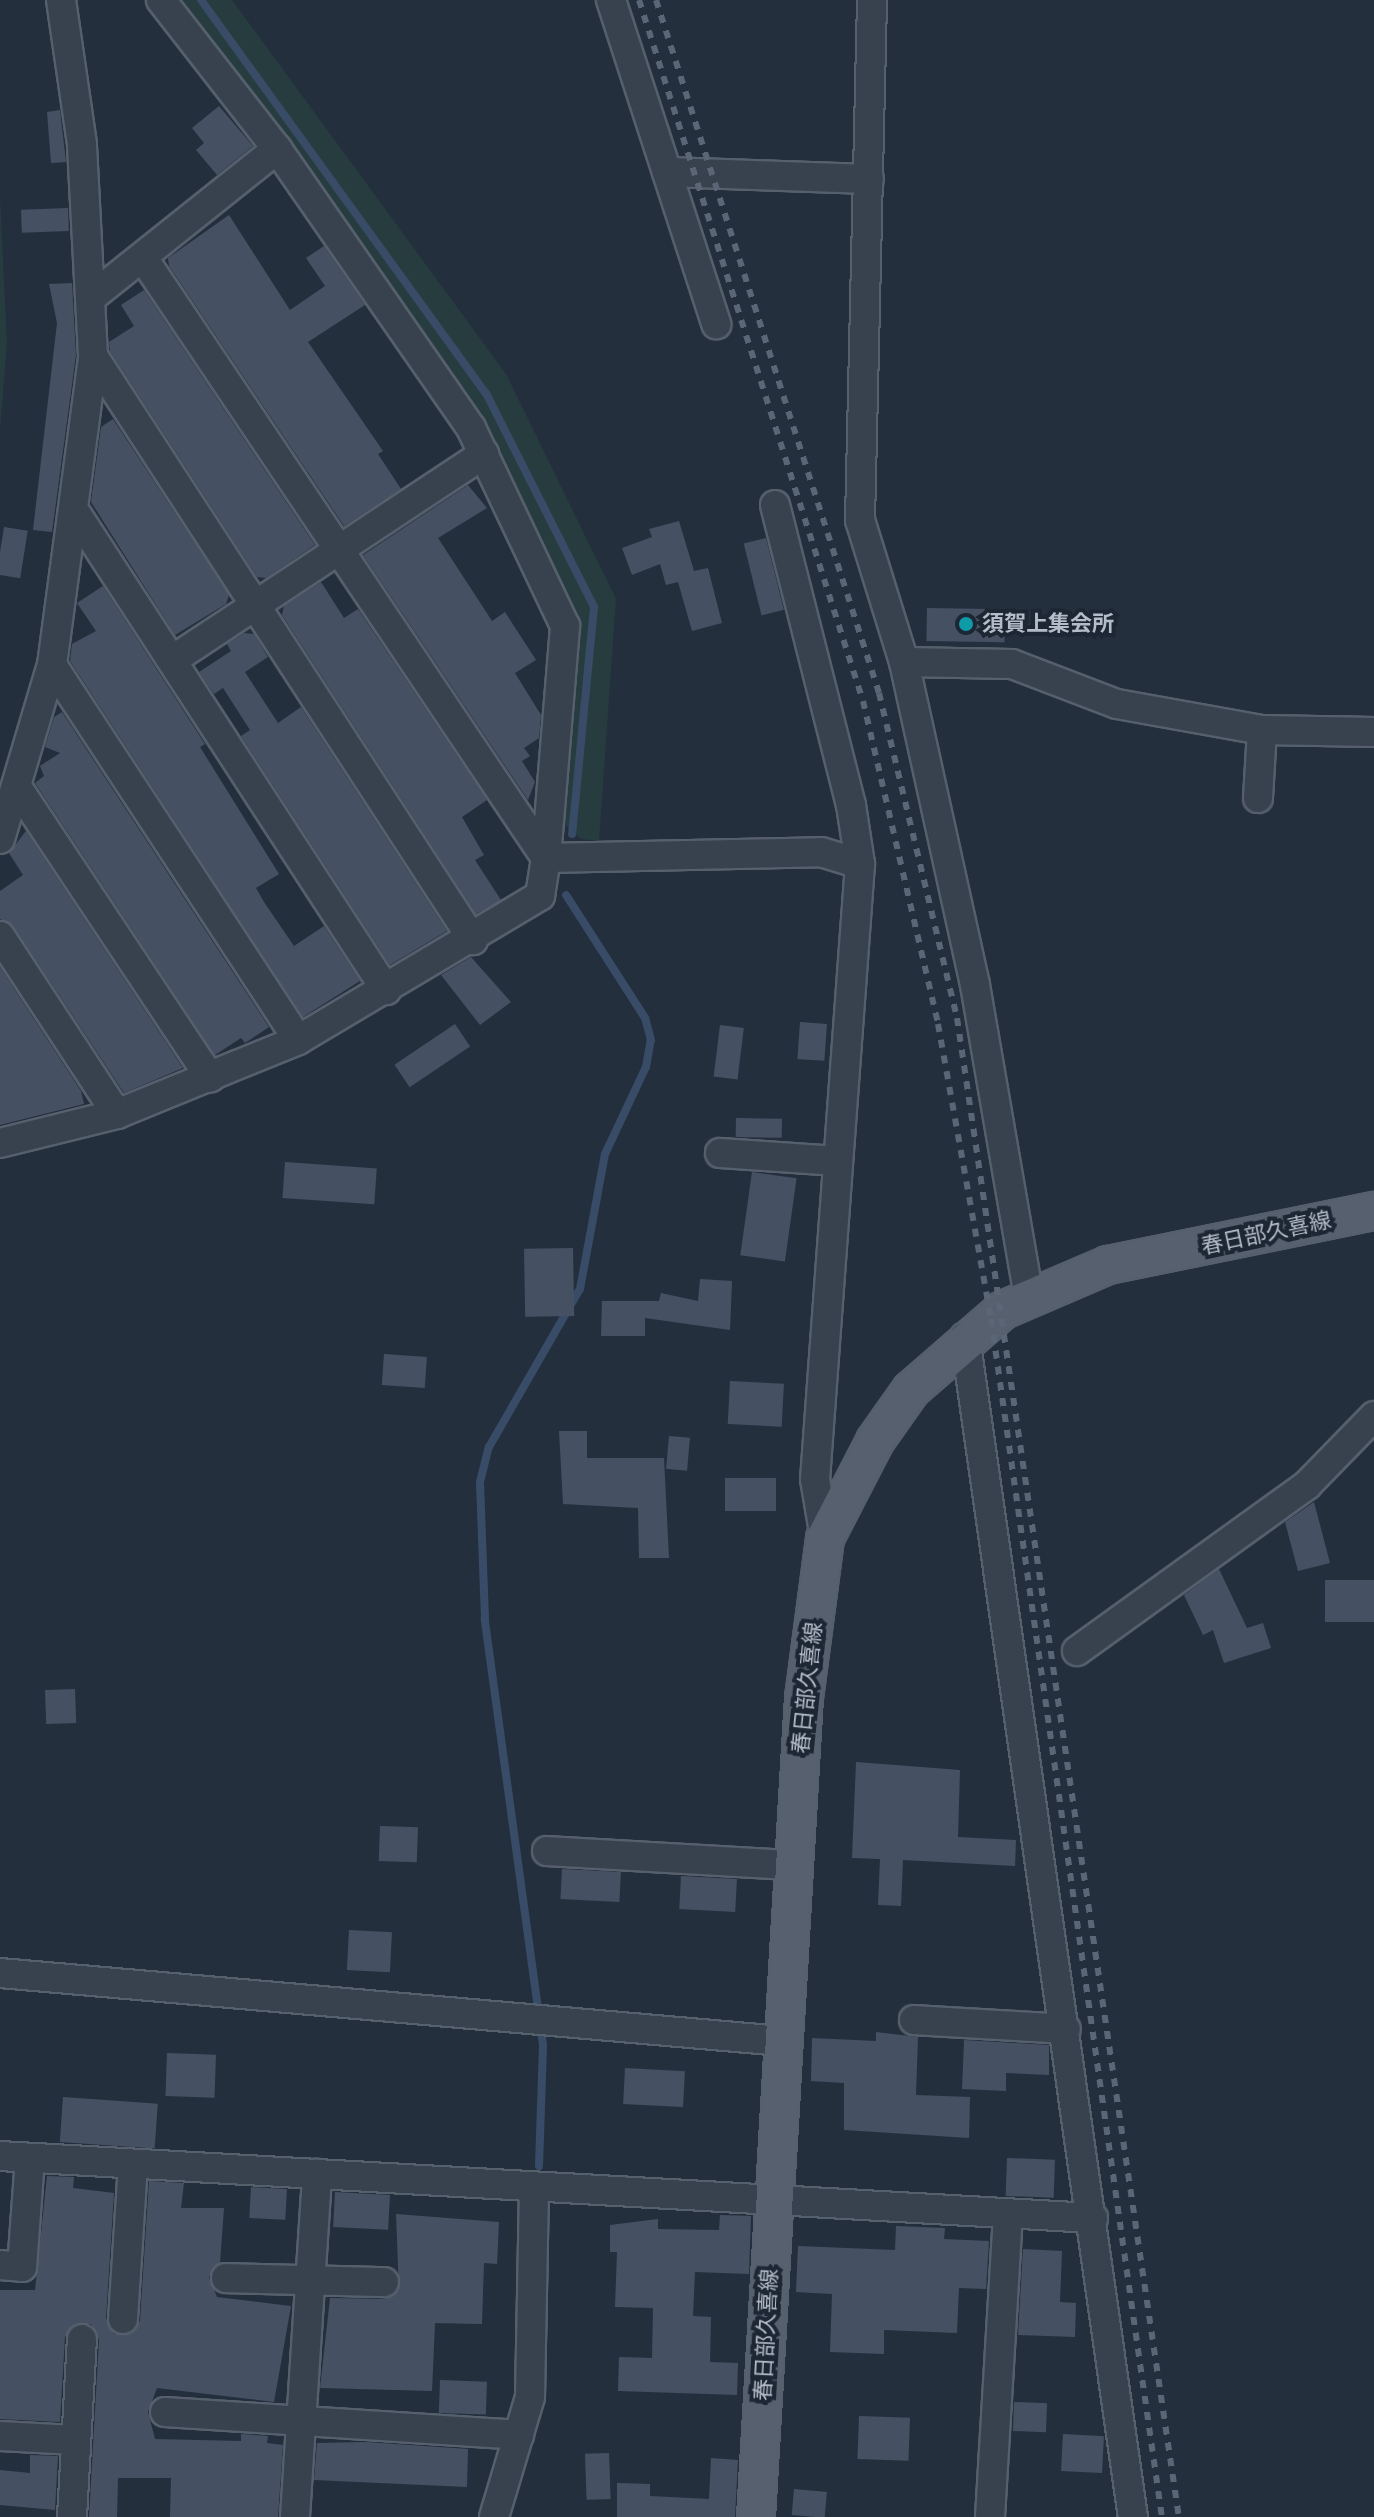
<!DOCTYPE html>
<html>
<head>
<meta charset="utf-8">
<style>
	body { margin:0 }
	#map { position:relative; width:1374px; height:2517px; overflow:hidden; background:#242f3e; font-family:Figtree,"Noto Sans JP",sans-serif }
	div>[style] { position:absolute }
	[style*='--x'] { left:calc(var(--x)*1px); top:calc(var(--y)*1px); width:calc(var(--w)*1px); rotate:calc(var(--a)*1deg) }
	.green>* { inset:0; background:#263c3f }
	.stream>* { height:8px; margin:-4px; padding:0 4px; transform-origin:4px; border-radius:4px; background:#394c67 }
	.building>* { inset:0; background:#455162; transform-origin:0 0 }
	.roads { filter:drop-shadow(2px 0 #565f6c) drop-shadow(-2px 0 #565f6c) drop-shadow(0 2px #565f6c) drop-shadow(0 -2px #565f6c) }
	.minor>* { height:28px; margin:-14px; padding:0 14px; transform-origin:14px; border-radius:14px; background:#38414e }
	.major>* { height:36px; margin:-18px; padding:0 18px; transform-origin:18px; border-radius:18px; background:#56606e }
	.rail>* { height:6px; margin-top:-3px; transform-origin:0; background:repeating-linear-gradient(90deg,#5a6575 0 8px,transparent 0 16px) }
	.dots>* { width:22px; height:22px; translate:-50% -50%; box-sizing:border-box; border:4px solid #1d2633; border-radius:50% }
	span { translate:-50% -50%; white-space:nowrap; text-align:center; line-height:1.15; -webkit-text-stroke:8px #1d2633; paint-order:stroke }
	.poi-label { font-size:22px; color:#b4bcc9; font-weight:700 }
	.left { translate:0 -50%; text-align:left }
	.street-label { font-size:22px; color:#b4bcc9 }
</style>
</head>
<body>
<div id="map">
	<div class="green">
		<div style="clip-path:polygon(173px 0,232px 0,506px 374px,616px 599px,599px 841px,581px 839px,556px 817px,574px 623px,482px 424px)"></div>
		<div style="clip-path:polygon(0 197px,7px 343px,0 430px)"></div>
	</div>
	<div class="stream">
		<div style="--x:201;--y:0;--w:485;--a:54.1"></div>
		<div style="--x:486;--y:393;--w:240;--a:63.2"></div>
		<div style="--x:594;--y:607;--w:228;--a:95.5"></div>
		<div style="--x:539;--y:2166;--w:121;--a:-88.1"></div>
		<div style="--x:543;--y:2045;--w:430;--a:-97.8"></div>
		<div style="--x:485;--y:1619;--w:137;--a:-92.1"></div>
		<div style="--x:480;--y:1482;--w:36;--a:-76"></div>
		<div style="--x:489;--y:1447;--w:182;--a:-60.1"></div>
		<div style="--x:580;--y:1289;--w:137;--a:-79.5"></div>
		<div style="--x:605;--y:1154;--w:96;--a:-64.8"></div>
		<div style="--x:646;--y:1067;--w:27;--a:-80"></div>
		<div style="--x:651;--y:1040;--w:23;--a:-105"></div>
		<div style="--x:645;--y:1018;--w:146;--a:-122.7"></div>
	</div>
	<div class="building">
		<div style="clip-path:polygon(219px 106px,253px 146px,217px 175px,196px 150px,204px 143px,192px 128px)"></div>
		<div style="clip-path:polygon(60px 110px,66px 162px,51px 163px,47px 112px)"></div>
		<div style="left:68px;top:208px;width:23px;height:47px;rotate:88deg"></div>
		<div style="clip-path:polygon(229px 215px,290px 310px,325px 286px,306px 258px,324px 246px,365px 305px,308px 342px,383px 451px,378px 454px,401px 489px,344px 526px,169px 266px,168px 258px)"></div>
		<div style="clip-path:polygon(72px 283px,76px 355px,52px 532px,33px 530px,57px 323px,49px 284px)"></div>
		<div style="clip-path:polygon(144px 290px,315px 545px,266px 578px,257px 577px,110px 351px,109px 342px,134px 326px,121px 305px)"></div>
		<div style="clip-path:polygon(113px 419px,229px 595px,226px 604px,175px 635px,91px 502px,101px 427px)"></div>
		<div style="clip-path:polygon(468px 485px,487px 508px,438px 538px,492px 621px,505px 612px,536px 660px,515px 673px,541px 715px,539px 738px,524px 748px,530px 756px,522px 761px,535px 782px,528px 800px,363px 555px)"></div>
		<div style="clip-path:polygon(679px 521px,694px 571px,708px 568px,722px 623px,692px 631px,678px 582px,666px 585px,660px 564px,632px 575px,622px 548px,652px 537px,649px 529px)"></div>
		<div style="left:4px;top:527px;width:24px;height:48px;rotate:9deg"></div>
		<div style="left:766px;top:538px;width:74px;height:23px;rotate:76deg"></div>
		<div style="clip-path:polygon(321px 582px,344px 618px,358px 609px,487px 800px,462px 817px,484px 855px,475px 860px,501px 900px,476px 914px,282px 615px,284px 606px)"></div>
		<div style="clip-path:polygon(103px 586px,205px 744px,200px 747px,279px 874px,256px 888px,264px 902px,294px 946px,324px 926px,360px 981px,303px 1017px,70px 661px,72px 644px,96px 631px,77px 603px)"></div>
		<div style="left:927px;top:608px;width:78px;height:33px;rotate:1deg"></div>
		<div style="clip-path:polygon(244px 633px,254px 634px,268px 657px,245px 672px,278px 723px,301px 707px,447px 931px,390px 965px,241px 736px,250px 730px,223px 688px,214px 694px,199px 672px,231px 651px,227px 644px)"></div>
		<div style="clip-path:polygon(62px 712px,269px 1027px,245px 1043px,241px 1038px,215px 1055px,35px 783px,44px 776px,40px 766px,60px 753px,45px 747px,54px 717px)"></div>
		<div style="clip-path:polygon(26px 831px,183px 1068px,124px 1093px,14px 927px,0 919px,0 891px,23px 875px,9px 853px)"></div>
		<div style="clip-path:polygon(471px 957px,511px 1002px,480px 1025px,441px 975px)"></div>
		<div style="clip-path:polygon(0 967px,81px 1091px,84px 1104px,0 1125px)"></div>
		<div style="left:800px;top:1022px;width:27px;height:37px;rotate:4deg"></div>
		<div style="left:455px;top:1024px;width:27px;height:73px;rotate:56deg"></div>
		<div style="left:720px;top:1025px;width:24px;height:52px;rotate:7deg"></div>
		<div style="left:736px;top:1118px;width:46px;height:19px;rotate:1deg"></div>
		<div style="left:285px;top:1162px;width:92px;height:36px;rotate:4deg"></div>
		<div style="left:752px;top:1172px;width:45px;height:84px;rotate:8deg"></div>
		<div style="left:573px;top:1248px;width:68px;height:49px;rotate:89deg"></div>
		<div style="clip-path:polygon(700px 1279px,732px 1281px,730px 1330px,645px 1318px,645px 1336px,601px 1336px,602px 1301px,659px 1301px,661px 1293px,698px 1301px)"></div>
		<div style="left:384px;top:1354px;width:43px;height:31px;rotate:4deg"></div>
		<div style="left:730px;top:1381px;width:54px;height:43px;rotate:3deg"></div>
		<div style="clip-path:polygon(559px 1431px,587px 1431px,587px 1458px,664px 1458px,669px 1558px,639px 1558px,638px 1508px,563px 1504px)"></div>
		<div style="left:669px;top:1436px;width:21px;height:33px;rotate:5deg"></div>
		<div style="left:776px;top:1478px;width:33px;height:51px;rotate:90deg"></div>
		<div style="clip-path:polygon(1314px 1502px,1330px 1563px,1298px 1571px,1285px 1522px)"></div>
		<div style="clip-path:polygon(1219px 1569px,1247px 1628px,1263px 1623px,1271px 1648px,1224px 1663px,1213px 1630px,1203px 1635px,1184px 1595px)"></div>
		<div style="left:1374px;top:1580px;width:42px;height:49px;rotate:90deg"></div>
		<div style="left:75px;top:1689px;width:34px;height:30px;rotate:88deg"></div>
		<div style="clip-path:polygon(856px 1762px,960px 1770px,958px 1837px,1016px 1840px,1015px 1866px,903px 1860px,901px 1906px,878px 1905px,880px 1859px,852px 1858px)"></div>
		<div style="left:380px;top:1826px;width:38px;height:35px;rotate:2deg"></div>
		<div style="left:562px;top:1869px;width:59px;height:30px;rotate:3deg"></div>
		<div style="left:681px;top:1876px;width:56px;height:33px;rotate:3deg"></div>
		<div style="left:349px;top:1930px;width:43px;height:40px;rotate:3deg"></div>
		<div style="clip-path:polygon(876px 2032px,918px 2037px,916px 2095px,970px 2097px,969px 2138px,844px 2130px,844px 2083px,811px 2081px,812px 2038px,876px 2041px)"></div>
		<div style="clip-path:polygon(964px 2040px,1049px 2045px,1049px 2075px,1006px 2073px,1006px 2091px,962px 2089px)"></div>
		<div style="left:167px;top:2053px;width:49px;height:43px;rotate:2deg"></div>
		<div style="left:625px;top:2068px;width:60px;height:36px;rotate:3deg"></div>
		<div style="left:63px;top:2097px;width:95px;height:45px;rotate:4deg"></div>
		<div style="left:1007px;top:2158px;width:48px;height:38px;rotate:2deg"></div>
		<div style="clip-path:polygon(47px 2176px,74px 2177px,73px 2188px,114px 2193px,106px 2318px,114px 2334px,130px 2334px,140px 2321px,149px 2181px,184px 2183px,181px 2208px,224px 2208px,220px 2263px,209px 2277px,217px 2297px,291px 2306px,274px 2402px,157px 2388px,148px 2412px,155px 2439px,241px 2441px,241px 2434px,268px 2436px,267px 2443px,283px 2445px,278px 2517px,170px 2517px,171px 2478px,118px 2478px,117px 2517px,89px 2517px,99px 2340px,91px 2324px,75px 2324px,65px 2337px,60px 2422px,0 2419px,0 2290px,35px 2290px)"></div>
		<div style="left:251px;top:2187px;width:36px;height:31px;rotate:3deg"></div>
		<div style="left:335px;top:2192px;width:55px;height:35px;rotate:3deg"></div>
		<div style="clip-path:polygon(396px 2214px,499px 2222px,497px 2264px,484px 2263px,482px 2324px,435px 2323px,432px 2391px,320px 2388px,330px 2298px,384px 2299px,399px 2290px)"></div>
		<div style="clip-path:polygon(720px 2215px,751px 2216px,749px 2274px,695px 2272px,693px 2316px,711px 2317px,710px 2362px,738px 2363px,737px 2395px,618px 2391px,619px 2357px,652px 2358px,653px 2308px,615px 2307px,617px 2252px,610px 2252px,610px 2225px,658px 2219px,658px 2229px,719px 2230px)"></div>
		<div style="clip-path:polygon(896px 2226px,945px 2228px,944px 2239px,989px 2241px,986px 2289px,959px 2288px,957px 2333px,884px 2330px,884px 2354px,830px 2352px,832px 2294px,796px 2292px,798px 2246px,895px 2250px)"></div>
		<div style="clip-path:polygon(1023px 2249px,1062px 2251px,1060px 2302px,1076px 2303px,1075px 2337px,1018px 2335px)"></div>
		<div style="left:440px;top:2380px;width:47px;height:33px;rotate:2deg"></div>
		<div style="left:1014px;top:2402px;width:33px;height:29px;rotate:2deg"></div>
		<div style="left:859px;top:2416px;width:51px;height:43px;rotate:2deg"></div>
		<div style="left:1063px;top:2434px;width:41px;height:37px;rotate:3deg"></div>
		<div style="clip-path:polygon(366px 2442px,468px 2449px,467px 2487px,314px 2480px,317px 2443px)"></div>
		<div style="left:609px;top:2453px;width:46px;height:24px;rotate:88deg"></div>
		<div style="clip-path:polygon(30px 2455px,58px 2456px,55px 2510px,0 2505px,0 2470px,30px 2473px)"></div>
		<div style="clip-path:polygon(711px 2458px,738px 2460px,735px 2517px,617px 2517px,617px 2483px,650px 2484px,650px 2496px,709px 2499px)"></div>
		<div style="left:794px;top:2489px;width:33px;height:26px;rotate:5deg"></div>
	</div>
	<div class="roads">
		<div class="minor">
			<div style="--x:161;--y:0;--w:189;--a:52.1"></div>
			<div style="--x:611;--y:0;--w:341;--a:72"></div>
			<div style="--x:872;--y:0;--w:520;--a:91.32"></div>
			<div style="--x:860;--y:520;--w:149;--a:72.8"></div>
			<div style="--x:904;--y:662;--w:331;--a:77.6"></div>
			<div style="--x:975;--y:985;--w:317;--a:80.2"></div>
			<div style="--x:667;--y:172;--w:202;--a:2"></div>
			<div style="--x:143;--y:258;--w:723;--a:56.11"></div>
			<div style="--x:546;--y:858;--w:275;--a:-1.2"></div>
			<div style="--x:821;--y:852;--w:41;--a:17.1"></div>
			<div style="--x:860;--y:864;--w:617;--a:94.18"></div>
			<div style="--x:815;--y:1479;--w:60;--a:80.4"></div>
			<div style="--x:93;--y:356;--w:697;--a:56.95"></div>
			<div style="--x:775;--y:505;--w:309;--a:75.8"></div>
			<div style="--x:851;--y:805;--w:60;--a:81.3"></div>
			<div style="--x:77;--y:515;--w:567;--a:56.95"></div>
			<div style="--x:174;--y:659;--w:372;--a:-33.5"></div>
			<div style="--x:904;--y:662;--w:108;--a:1.1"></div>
			<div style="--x:1012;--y:664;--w:112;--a:20.9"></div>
			<div style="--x:1117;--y:704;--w:147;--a:10.2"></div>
			<div style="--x:1262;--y:730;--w:112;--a:1"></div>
			<div style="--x:52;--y:665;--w:448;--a:56.7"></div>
			<div style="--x:17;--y:787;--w:349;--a:56.4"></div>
			<div style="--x:1258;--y:798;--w:68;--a:-86.6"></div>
			<div style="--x:0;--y:839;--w:182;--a:-73.4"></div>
			<div style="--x:52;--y:665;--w:312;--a:-82.4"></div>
			<div style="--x:93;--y:356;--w:212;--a:-93"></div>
			<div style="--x:82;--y:144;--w:146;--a:-98.3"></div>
			<div style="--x:0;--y:936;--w:213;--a:56.7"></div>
			<div style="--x:0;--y:1143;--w:121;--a:-13.9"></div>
			<div style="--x:117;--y:1114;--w:196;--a:-22.2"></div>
			<div style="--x:298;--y:1040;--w:282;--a:-30.8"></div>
			<div style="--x:540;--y:896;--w:38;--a:-81"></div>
			<div style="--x:546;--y:858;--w:233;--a:-85.3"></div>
			<div style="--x:565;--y:626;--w:219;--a:-115.4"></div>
			<div style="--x:471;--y:428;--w:340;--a:-124.8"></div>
			<div style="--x:277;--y:149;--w:234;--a:141.4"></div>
			<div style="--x:720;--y:1153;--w:118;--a:3.9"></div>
			<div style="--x:965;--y:1337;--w:1192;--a:81.9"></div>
			<div style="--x:1077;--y:1651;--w:284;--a:-35.8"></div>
			<div style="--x:1307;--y:1485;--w:96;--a:-45.8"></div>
			<div style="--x:547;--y:1851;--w:246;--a:3.3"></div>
			<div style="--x:0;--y:1973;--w:785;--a:4.97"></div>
			<div style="--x:914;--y:2020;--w:152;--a:3.4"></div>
			<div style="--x:0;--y:2156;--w:1095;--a:3.25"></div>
			<div style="--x:0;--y:2265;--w:22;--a:5"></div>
			<div style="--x:22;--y:2267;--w:109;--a:-85.8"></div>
			<div style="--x:226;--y:2278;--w:158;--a:1.5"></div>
			<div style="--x:123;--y:2319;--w:155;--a:-86.3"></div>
			<div style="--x:165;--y:2412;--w:355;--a:3.7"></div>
			<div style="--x:0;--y:2436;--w:75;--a:3.1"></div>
			<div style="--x:72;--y:2517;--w:178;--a:-86.8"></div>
			<div style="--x:295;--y:2517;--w:344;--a:-86.3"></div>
			<div style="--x:494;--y:2517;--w:125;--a:-73.3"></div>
			<div style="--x:530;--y:2397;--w:210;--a:-88.9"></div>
			<div style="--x:990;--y:2517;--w:304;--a:-86.6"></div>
		</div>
		<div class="major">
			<div style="--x:756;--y:2517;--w:820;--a:-86.65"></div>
			<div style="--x:804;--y:1698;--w:161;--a:-82.5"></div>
			<div style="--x:825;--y:1538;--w:109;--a:-62.7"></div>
			<div style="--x:875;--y:1441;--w:62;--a:-54.8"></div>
			<div style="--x:911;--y:1390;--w:122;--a:-41"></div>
			<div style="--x:1003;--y:1310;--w:114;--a:-23.2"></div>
			<div style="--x:1108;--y:1265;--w:271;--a:-11.5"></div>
		</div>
	</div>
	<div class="rail">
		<div style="--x:639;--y:0;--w:736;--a:72.28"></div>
		<div style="--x:863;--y:701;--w:332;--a:76.9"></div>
		<div style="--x:938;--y:1024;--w:300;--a:79.8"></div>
		<div style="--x:991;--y:1319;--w:1210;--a:81.88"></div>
		<div style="--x:656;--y:0;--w:728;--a:72.16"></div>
		<div style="--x:879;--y:693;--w:334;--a:76.5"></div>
		<div style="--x:957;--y:1018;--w:1515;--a:81.58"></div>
	</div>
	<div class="dots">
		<div style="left:966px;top:624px;background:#0f9aa8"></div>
	</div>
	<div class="poi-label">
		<span class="left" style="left:982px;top:624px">須賀上集会所</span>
	</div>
	<div class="street-label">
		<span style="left:1266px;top:1233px;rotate:-12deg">春日部久喜線</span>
		<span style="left:807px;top:1688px;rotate:-84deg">春日部久喜線</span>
		<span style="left:766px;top:2335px;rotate:-87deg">春日部久喜線</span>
	</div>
</div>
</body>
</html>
